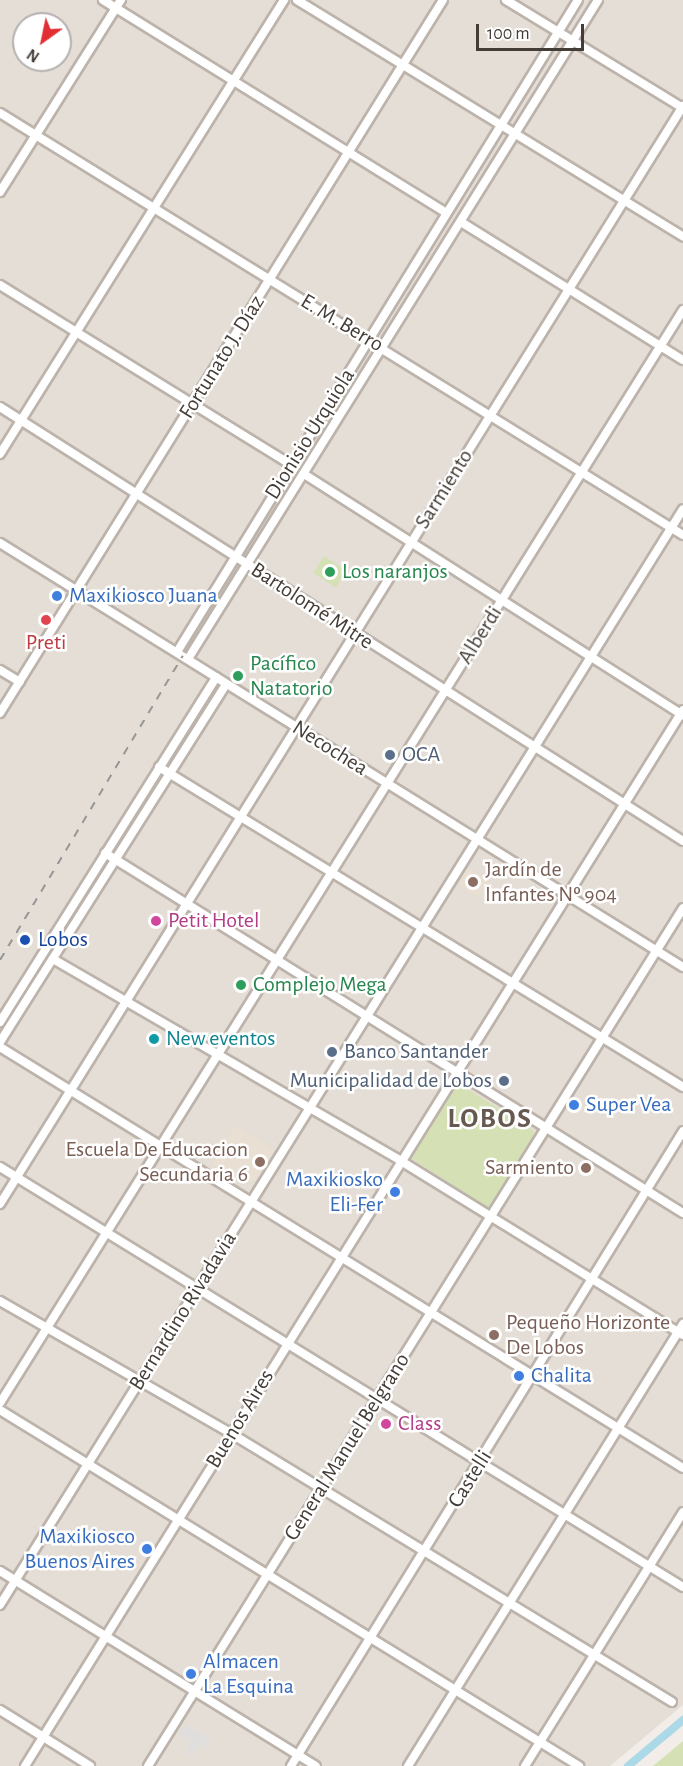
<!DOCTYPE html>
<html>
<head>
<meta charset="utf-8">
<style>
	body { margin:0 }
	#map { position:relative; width:683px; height:1766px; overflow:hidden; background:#f2ede8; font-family:"Alegreya Sans",sans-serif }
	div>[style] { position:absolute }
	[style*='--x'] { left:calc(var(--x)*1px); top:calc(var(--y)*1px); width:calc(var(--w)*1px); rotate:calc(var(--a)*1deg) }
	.residential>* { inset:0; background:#e5ded6 }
	.education>* { inset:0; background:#e9dfd3; transform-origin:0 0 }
	.green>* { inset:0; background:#d5e1b5; transform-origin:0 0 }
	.parking>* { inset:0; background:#e0dedc }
	.canal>* { height:8px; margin:-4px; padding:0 4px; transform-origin:4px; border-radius:4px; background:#abd9e8 }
	.roads { filter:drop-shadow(2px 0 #bcb3ab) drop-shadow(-2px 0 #bcb3ab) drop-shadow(0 2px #bcb3ab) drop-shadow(0 -2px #bcb3ab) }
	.minor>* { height:8px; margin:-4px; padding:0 4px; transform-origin:4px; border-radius:4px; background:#fff }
	.rail>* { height:2px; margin-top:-1px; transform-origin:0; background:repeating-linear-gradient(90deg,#969696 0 8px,transparent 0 16px) }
	.dots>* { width:16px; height:16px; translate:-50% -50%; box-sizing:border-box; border:3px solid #fff; border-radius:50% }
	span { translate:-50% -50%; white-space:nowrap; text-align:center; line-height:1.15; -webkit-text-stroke:5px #fff; paint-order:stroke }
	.street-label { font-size:22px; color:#443d37 }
	.leisure-label { font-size:22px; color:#27864d }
	.left { translate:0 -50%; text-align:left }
	.shop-label { font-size:22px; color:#366cbe }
	.right { translate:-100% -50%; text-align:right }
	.health-label { font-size:22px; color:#be3a42 }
	.service-label { font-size:22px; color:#4e5e75 }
	.education-label { font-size:22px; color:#785e54 }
	.hotel-label { font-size:22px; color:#b23c85 }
	.transit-label { font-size:22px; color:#164399 }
	.culture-label { font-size:22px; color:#0d838f }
	.district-label { font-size:28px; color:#665950; font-weight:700; letter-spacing:1.5px }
	.north { position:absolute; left:12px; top:12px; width:60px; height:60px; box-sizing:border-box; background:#fff; border:2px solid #b4b1af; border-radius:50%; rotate:213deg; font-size:16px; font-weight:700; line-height:24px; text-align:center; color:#443d37 }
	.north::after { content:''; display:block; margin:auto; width:21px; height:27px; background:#e12f33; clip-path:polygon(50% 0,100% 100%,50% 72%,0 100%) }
	.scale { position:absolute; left:476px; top:24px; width:108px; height:27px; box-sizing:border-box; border:3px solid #443d37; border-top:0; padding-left:8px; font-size:18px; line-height:21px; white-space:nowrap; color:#443d37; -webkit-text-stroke:4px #fff; paint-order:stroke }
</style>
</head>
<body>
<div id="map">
	<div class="residential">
		<div style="clip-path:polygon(evenodd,0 0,683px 0,683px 1705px,610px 1766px,0 1766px,0 0,24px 24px,60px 24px,60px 60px,24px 60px,24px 24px)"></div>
	</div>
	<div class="education">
		<div style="left:468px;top:867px;width:25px;height:20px;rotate:34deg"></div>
		<div style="clip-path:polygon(236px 1125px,274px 1150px,255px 1180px,243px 1184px,211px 1163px)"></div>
	</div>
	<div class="green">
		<div style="left:324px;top:556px;width:27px;height:20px;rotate:33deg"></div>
		<div style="clip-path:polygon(458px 1083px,534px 1131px,534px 1140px,489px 1208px,409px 1157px)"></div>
		<div style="clip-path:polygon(683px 1741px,683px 1766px,653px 1766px)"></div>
	</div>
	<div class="parking">
		<div style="clip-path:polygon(185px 1724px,211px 1740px,206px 1749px,200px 1745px,193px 1757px,184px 1752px,191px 1741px,179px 1734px)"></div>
	</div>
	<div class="canal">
		<div style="--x:628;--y:1766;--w:72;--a:-39.9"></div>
	</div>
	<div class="roads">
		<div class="minor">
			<div style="--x:103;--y:0;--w:404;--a:31.8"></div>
			<div style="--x:297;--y:0;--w:453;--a:31.5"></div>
			<div style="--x:506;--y:0;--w:207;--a:31.4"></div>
			<div style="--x:0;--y:113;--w:803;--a:31.71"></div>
			<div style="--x:0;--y:192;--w:227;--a:-57.8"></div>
			<div style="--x:461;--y:222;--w:261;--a:31.9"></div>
			<div style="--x:0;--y:285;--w:342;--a:31.7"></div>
			<div style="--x:0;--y:407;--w:809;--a:32.43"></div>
			<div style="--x:0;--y:454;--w:536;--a:-57.97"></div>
			<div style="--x:304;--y:474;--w:449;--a:32.5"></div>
			<div style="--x:0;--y:543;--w:804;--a:31.83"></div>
			<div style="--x:177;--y:652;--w:765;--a:-58.41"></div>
			<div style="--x:188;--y:659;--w:776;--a:-58.11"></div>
			<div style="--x:0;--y:670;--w:23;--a:31"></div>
			<div style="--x:0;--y:713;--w:839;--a:-58.15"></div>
			<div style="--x:159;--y:767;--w:614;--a:31.41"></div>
			<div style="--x:105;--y:853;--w:681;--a:31.92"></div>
			<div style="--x:53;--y:959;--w:402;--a:30.1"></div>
			<div style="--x:401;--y:1161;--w:331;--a:31.7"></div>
			<div style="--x:0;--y:1022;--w:407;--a:-57.9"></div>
			<div style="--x:0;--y:1042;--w:423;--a:-57.7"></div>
			<div style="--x:0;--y:1047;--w:802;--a:31.65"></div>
			<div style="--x:0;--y:1167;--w:802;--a:31.59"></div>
			<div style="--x:0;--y:1204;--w:1293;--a:-58.12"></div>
			<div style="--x:0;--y:1301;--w:267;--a:29.8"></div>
			<div style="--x:232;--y:1434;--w:515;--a:31.35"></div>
			<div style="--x:0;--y:1403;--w:1289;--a:-58"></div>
			<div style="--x:0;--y:1410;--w:680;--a:31.59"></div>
			<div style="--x:0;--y:1571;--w:371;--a:31.7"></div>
			<div style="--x:0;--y:1605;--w:1291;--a:-58.07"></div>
			<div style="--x:0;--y:1710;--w:106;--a:31.9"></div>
			<div style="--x:25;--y:1766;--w:1244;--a:-58.07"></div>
			<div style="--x:148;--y:1766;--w:1011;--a:-58.05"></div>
			<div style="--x:291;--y:1766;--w:746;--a:-58.31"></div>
			<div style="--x:408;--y:1766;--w:521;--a:-58.11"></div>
			<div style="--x:525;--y:1766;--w:299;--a:-58.1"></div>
		</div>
	</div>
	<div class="rail">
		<div style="--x:0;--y:960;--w:355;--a:-59"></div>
	</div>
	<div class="dots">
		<div style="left:330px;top:572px;background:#2e9e5b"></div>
		<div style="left:57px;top:596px;background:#3f7fe0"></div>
		<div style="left:46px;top:620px;background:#e0444e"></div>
		<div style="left:238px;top:676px;background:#2e9e5b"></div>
		<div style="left:390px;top:755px;background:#5c6f8a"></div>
		<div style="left:473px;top:882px;background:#8d6e63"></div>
		<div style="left:156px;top:921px;background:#d1479c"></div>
		<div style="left:25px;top:940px;background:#1a4fb4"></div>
		<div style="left:241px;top:985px;background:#2e9e5b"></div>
		<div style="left:154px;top:1039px;background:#0f9aa8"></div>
		<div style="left:332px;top:1052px;background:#5c6f8a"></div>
		<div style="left:504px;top:1081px;background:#5c6f8a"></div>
		<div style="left:574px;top:1105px;background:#3f7fe0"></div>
		<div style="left:260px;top:1162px;background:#8d6e63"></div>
		<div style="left:586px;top:1168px;background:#8d6e63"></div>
		<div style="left:395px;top:1192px;background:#3f7fe0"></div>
		<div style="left:494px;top:1335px;background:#8d6e63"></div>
		<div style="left:519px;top:1376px;background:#3f7fe0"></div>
		<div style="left:386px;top:1424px;background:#d1479c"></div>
		<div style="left:147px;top:1549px;background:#3f7fe0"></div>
		<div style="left:191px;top:1674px;background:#3f7fe0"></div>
	</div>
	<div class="street-label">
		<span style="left:342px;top:323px;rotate:31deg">E. M. Berro</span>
		<span style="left:222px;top:357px;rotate:-58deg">Fortunato J. Díaz</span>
		<span style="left:310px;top:434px;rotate:-58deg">Dionisio Urquiola</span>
		<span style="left:444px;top:489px;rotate:-58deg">Sarmiento</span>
		<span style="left:312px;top:606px;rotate:33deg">Bartolomé Mitre</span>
		<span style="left:480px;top:635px;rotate:-58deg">Alberdi</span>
		<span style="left:330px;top:748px;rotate:32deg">Necochea</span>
		<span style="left:183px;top:1311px;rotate:-58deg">Bernardino Rivadavia</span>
		<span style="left:240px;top:1419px;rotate:-59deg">Buenos Aires</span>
		<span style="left:347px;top:1447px;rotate:-58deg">General Manuel Belgrano</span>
		<span style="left:470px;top:1479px;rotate:-58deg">Castelli</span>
	</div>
	<div class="leisure-label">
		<span class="left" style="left:342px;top:572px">Los naranjos</span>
		<span class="left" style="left:250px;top:676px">Pacífico<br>Natatorio</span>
		<span class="left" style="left:253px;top:985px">Complejo Mega</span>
	</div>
	<div class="shop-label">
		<span class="left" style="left:69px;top:596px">Maxikiosco Juana</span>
		<span class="left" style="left:586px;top:1105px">Super Vea</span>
		<span class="right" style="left:383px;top:1192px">Maxikiosko<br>Eli-Fer</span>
		<span class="left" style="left:531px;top:1376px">Chalita</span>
		<span class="right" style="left:135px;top:1549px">Maxikiosco<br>Buenos Aires</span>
		<span class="left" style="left:203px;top:1674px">Almacen<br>La Esquina</span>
	</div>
	<div class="health-label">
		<span style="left:46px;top:643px">Preti</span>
	</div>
	<div class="service-label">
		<span class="left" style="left:402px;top:755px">OCA</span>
		<span class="left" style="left:344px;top:1052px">Banco Santander</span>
		<span class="right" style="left:492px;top:1081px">Municipalidad de Lobos</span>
	</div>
	<div class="education-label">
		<span class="left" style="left:485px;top:882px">Jardín de<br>Infantes Nº 904</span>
		<span class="right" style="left:248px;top:1162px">Escuela De Educacion<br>Secundaria 6</span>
		<span class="right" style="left:574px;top:1168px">Sarmiento</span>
		<span class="left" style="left:506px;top:1335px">Pequeño Horizonte<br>De Lobos</span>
	</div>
	<div class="hotel-label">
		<span class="left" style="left:168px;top:921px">Petit Hotel</span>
		<span class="left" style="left:398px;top:1424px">Class</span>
	</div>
	<div class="transit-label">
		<span class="left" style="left:38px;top:940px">Lobos</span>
	</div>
	<div class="culture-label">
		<span class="left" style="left:166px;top:1039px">New eventos</span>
	</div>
	<div class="district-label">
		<span style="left:490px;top:1119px">LOBOS</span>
	</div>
	<div class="north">N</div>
	<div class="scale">100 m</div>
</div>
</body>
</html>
